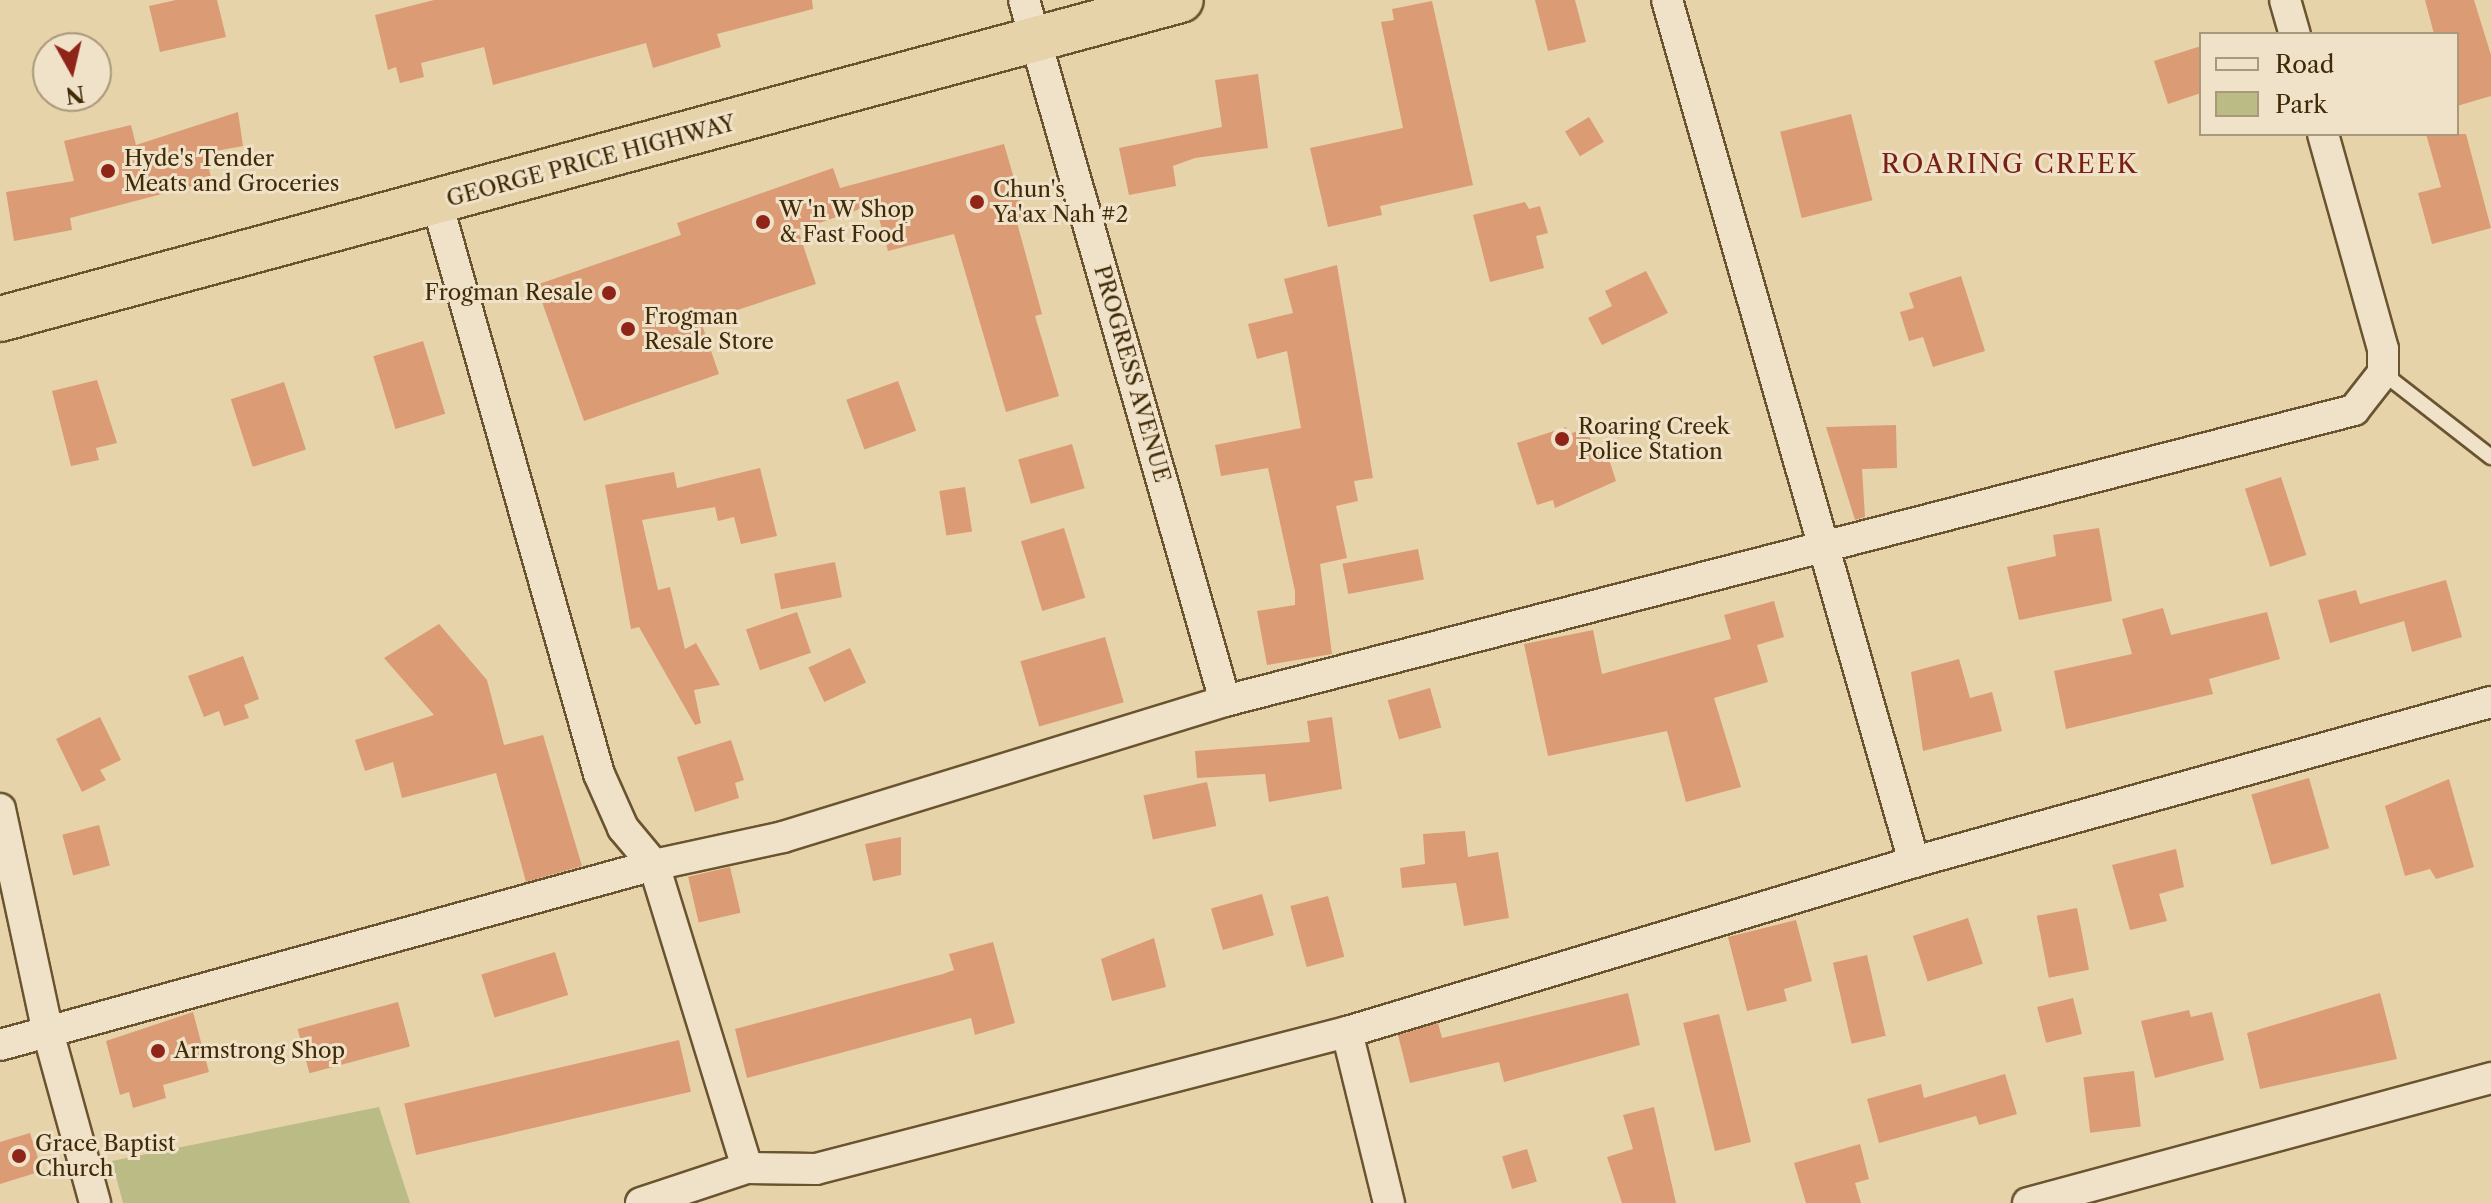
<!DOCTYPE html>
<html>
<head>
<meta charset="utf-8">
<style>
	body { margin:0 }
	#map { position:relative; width:2491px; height:1203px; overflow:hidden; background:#e7d3aa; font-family:"Libre Caslon Text",serif }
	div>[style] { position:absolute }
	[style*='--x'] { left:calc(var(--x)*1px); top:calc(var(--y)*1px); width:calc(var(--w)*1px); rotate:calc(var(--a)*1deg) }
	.green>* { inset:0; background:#babb85 }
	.building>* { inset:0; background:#db9b74; transform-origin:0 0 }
	.roads { filter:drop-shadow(2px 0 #6a542f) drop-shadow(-2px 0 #6a542f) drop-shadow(0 2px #6a542f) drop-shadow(0 -2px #6a542f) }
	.service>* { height:14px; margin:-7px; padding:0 7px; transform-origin:7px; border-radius:7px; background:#efe2c8 }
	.minor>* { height:30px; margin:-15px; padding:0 15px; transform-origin:15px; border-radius:15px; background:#efe2c8 }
	.trunk>* { height:44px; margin:-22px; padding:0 22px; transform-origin:22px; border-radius:22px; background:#e7d3aa }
	.dots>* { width:22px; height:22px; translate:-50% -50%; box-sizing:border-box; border:4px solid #efe2c8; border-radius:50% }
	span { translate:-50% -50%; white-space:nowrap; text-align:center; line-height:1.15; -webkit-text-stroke:6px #efe2c8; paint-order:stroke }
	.poi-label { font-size:22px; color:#412a06 }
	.left { translate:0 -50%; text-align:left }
	.right { translate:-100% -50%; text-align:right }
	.street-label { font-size:22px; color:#412a06 }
	.quarter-label { font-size:26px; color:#7a1f14; letter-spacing:2px }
	.legend { position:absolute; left:2199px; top:32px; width:260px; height:104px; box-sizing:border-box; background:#efe2c8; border:2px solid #a9987a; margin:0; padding:10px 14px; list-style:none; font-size:24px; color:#412a06 }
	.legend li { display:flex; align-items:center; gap:16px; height:40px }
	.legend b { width:40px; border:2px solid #a9987a }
	.north { position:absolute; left:32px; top:32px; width:80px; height:80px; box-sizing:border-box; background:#efe2c8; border:2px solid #a9987a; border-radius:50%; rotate:172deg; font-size:22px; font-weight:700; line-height:32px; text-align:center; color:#412a06 }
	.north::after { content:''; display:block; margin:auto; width:28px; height:36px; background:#8f2418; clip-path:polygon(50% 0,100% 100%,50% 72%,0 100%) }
</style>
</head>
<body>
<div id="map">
	<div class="green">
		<div style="clip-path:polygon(379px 1107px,410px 1203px,123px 1203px,112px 1161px)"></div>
	</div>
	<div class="building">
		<div style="clip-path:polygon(176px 0,217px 0,226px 37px,160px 52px,149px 6px)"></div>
		<div style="clip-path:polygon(434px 0,812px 0,813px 9px,717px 34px,721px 47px,653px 68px,646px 43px,493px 85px,484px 47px,421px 63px,424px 77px,400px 83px,396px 67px,388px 70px,375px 15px)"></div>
		<div style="clip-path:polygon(1535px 0,1575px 0,1586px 42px,1548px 51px)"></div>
		<div style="clip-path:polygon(2425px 0,2474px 0,2491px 55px,2491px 96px,2457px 106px,2457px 34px,2434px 34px)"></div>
		<div style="clip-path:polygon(1432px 1px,1473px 185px,1380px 206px,1382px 215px,1328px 227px,1310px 148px,1403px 128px,1381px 22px,1394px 20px,1392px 9px)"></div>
		<div style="clip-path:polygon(2201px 46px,2201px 93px,2168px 104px,2154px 61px)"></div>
		<div style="clip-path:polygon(1258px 74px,1268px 148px,1195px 158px,1173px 166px,1176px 186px,1129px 195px,1119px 148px,1222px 127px,1215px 80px)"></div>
		<div style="clip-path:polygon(238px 112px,243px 146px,205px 153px,212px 181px,70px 218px,72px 230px,14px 241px,6px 192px,74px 181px,64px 141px,131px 125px,136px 145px)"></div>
		<div style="left:1851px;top:114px;width:89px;height:73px;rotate:76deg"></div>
		<div style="left:1589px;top:117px;width:29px;height:28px;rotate:59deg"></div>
		<div style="clip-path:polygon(2426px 134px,2466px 134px,2491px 228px,2432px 244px,2418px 193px,2441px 187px)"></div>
		<div style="clip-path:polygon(1004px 144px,1025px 216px,1016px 219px,1042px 314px,1035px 316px,1059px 396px,1006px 412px,954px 234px,888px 251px,875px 204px,798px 230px,816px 284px,701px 322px,719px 374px,584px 421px,536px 285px,681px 235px,677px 223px,833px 168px,840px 188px)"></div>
		<div style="clip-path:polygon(1525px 202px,1529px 209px,1540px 206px,1548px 233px,1536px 236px,1544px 268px,1490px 282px,1473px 215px)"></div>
		<div style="clip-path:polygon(1337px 265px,1373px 478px,1354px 481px,1358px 501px,1336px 506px,1347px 558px,1320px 564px,1332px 654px,1267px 665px,1257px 611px,1295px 605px,1295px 591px,1268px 468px,1221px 476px,1215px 445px,1301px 428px,1287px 351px,1257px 359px,1248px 324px,1293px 313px,1284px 279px)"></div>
		<div style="clip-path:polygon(1646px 271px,1668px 313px,1602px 345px,1588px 318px,1612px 306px,1605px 291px)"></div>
		<div style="clip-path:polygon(1961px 276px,1985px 351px,1933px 367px,1923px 337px,1909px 341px,1900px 312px,1914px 308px,1909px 293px)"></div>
		<div style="left:423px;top:341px;width:76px;height:52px;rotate:73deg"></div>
		<div style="clip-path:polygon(97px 380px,117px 443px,96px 448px,99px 460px,71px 466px,52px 391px)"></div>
		<div style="left:898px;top:381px;width:53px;height:55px;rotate:70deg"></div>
		<div style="left:284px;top:382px;width:71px;height:56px;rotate:72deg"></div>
		<div style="clip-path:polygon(1896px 425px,1897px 468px,1862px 469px,1865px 517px,1855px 520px,1826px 427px)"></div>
		<div style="clip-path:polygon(1566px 427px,1569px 434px,1587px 428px,1594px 451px,1605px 447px,1616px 481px,1555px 508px,1553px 500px,1537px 505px,1517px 443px)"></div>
		<div style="left:1072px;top:444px;width:46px;height:56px;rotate:74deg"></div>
		<div style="clip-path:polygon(760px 468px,777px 536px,741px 544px,734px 517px,718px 521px,715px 507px,642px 520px,658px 590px,670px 587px,685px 649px,696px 643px,720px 685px,694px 690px,701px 723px,695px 725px,639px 627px,631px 629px,605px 485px,674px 472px,677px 488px)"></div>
		<div style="left:2281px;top:477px;width:82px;height:38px;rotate:72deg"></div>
		<div style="left:965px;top:487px;width:45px;height:26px;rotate:81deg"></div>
		<div style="left:1064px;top:528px;width:73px;height:45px;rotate:73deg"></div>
		<div style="clip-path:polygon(2099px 528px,2112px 601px,2019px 620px,2007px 567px,2056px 556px,2053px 535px)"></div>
		<div style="left:1418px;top:549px;width:31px;height:77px;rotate:79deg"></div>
		<div style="left:835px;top:562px;width:36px;height:62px;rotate:79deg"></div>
		<div style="clip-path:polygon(2446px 580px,2462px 637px,2412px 652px,2404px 621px,2330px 643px,2318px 600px,2356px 590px,2360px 604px)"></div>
		<div style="clip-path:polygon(1774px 601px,1784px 637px,1757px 645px,1768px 682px,1714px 698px,1741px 787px,1686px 802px,1667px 731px,1548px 756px,1524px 644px,1593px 630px,1602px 674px,1731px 639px,1724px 615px)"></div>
		<div style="clip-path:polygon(2163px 608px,2171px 635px,2267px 612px,2280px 659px,2209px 679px,2213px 694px,2066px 729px,2054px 671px,2132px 654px,2122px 619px)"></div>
		<div style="left:797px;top:612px;width:43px;height:54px;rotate:71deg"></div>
		<div style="clip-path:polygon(439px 624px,487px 680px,504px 745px,543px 735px,582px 866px,526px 882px,496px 773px,402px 798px,393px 762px,365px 771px,355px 740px,434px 715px,384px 658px)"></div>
		<div style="left:1105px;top:637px;width:68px;height:88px;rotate:74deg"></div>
		<div style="left:850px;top:648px;width:38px;height:46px;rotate:65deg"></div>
		<div style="clip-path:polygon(243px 656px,259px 699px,244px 705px,249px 718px,224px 726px,219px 711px,204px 717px,188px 676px)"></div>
		<div style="clip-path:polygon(1959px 659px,1970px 698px,1992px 692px,2002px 731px,1923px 751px,1911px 672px)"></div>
		<div style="left:1430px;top:688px;width:41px;height:44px;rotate:74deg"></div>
		<div style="clip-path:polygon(100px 717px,121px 760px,100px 770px,106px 780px,82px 792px,56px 739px)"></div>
		<div style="clip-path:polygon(1332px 717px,1342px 789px,1269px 802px,1265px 774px,1197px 778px,1195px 751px,1310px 742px,1307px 721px)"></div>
		<div style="clip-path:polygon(731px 740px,744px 780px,735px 783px,739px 798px,695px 812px,677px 757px)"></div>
		<div style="left:2309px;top:778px;width:73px;height:60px;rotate:74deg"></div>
		<div style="clip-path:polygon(2449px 779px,2474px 867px,2436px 879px,2430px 869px,2405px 876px,2385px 806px)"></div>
		<div style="left:1207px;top:782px;width:45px;height:65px;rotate:78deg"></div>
		<div style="left:99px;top:825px;width:42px;height:38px;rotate:75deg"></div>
		<div style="clip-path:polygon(1465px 831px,1468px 857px,1498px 852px,1509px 918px,1464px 926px,1456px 883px,1402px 888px,1400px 868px,1425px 864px,1423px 834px)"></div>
		<div style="clip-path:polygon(901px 837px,901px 875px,873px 881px,865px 844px)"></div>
		<div style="clip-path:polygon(2176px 849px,2184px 887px,2159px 894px,2167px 921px,2130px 930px,2112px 865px)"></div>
		<div style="left:730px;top:867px;width:47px;height:43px;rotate:77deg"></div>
		<div style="left:1262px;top:894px;width:43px;height:53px;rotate:74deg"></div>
		<div style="left:1328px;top:896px;width:63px;height:39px;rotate:75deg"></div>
		<div style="left:2077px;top:908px;width:63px;height:41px;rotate:79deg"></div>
		<div style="left:1968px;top:918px;width:48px;height:58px;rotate:72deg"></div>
		<div style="clip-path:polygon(1796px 920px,1812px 981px,1784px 989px,1787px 1001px,1747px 1011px,1728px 937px)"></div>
		<div style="clip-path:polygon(1154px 938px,1166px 987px,1112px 1001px,1101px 959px)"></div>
		<div style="clip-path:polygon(993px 942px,1015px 1023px,975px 1035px,971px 1018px,747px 1078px,735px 1029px,943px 974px,954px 970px,949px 954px)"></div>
		<div style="left:555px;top:952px;width:45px;height:77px;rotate:73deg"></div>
		<div style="left:1867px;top:955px;width:83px;height:35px;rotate:77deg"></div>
		<div style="clip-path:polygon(1628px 993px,1640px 1045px,1504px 1082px,1499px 1062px,1410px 1083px,1398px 1035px,1438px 1023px,1442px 1038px)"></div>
		<div style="clip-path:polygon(2380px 993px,2397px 1059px,2260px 1089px,2247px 1033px)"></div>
		<div style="left:2073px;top:998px;width:37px;height:37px;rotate:76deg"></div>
		<div style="left:398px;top:1002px;width:46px;height:104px;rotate:75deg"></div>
		<div style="clip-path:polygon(2189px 1010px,2191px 1017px,2212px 1012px,2224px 1060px,2155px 1078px,2141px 1021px)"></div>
		<div style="clip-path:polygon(193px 1012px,209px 1072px,163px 1085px,166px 1098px,133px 1108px,129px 1092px,120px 1095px,106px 1041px)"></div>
		<div style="left:1719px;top:1014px;width:132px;height:37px;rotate:76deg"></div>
		<div style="left:679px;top:1040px;width:53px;height:282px;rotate:77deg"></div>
		<div style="left:2134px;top:1071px;width:56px;height:51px;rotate:83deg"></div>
		<div style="clip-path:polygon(2005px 1074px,2017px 1114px,1979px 1125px,1976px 1116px,1879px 1143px,1867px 1099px,1921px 1084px,1924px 1098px)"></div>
		<div style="clip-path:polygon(1654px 1107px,1676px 1203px,1622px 1203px,1607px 1157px,1633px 1149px,1623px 1115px)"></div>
		<div style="clip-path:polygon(30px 1133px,42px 1171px,0 1184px,0 1142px)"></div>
		<div style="clip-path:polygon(1860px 1144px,1869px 1179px,1855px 1183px,1861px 1203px,1806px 1203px,1794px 1163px)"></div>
		<div style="left:1527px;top:1149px;width:34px;height:26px;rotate:73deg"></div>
	</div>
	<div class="roads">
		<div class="service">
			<div style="--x:2383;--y:373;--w:137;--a:37.9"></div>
		</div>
		<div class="minor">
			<div style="--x:1024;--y:0;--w:729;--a:74"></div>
			<div style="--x:1667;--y:0;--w:897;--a:74.01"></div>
			<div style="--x:2285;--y:0;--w:35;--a:74"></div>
			<div style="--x:437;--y:203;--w:594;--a:74.16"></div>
			<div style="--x:599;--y:774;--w:59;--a:66"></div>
			<div style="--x:623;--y:828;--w:48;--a:50"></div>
			<div style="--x:654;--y:865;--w:317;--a:72.9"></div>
			<div style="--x:0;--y:809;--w:228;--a:77.9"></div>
			<div style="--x:48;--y:1032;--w:177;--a:74.6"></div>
			<div style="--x:1347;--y:1032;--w:176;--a:76.2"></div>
			<div style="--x:0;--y:1045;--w:678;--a:-15.39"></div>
			<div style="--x:654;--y:865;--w:132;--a:-12.2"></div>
			<div style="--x:783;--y:837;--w:462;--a:-17.1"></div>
			<div style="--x:1225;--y:701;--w:1166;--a:-14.45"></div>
			<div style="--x:2354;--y:410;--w:47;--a:-51.9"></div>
			<div style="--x:2383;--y:373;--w:24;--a:-90"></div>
			<div style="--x:2383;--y:349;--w:223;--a:-105.6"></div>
			<div style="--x:641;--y:1203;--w:112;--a:-18.3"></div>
			<div style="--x:747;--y:1168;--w:69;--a:0.8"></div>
			<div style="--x:816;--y:1169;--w:548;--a:-14.47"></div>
			<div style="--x:1347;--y:1032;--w:592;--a:-16.69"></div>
			<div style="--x:1914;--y:862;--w:599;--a:-15.5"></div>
			<div style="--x:2028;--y:1203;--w:480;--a:-15.1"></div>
		</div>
		<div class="trunk">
			<div style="--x:0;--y:319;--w:1223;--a:-15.12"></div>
		</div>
	</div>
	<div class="dots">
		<div style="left:108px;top:171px;background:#8f2418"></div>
		<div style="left:977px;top:202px;background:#8f2418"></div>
		<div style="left:763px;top:222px;background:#8f2418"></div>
		<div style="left:609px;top:293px;background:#8f2418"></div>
		<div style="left:628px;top:329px;background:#8f2418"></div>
		<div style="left:1562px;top:439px;background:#8f2418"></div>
		<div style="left:158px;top:1051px;background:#8f2418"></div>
		<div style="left:19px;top:1156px;background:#8f2418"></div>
	</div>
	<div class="poi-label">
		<span class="left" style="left:124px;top:171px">Hyde's Tender<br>Meats and Groceries</span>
		<span class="left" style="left:993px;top:202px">Chun's<br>Ya'ax Nah #2</span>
		<span class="left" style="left:779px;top:222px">W 'n W Shop<br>&amp; Fast Food</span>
		<span class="right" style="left:593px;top:293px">Frogman Resale</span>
		<span class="left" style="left:644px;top:329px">Frogman<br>Resale Store</span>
		<span class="left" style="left:1578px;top:439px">Roaring Creek<br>Police Station</span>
		<span class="left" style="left:174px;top:1051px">Armstrong Shop</span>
		<span class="left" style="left:35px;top:1156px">Grace Baptist<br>Church</span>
	</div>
	<div class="street-label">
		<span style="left:591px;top:161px;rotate:-15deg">GEORGE PRICE HIGHWAY</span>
		<span style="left:1132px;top:374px;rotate:74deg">PROGRESS AVENUE</span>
	</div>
	<div class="quarter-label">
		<span style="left:2010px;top:165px">ROARING CREEK</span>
	</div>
	<ul class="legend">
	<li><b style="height:10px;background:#efe2c8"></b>Road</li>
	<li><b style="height:22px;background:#babb85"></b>Park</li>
	</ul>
	<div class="north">N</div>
</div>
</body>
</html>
